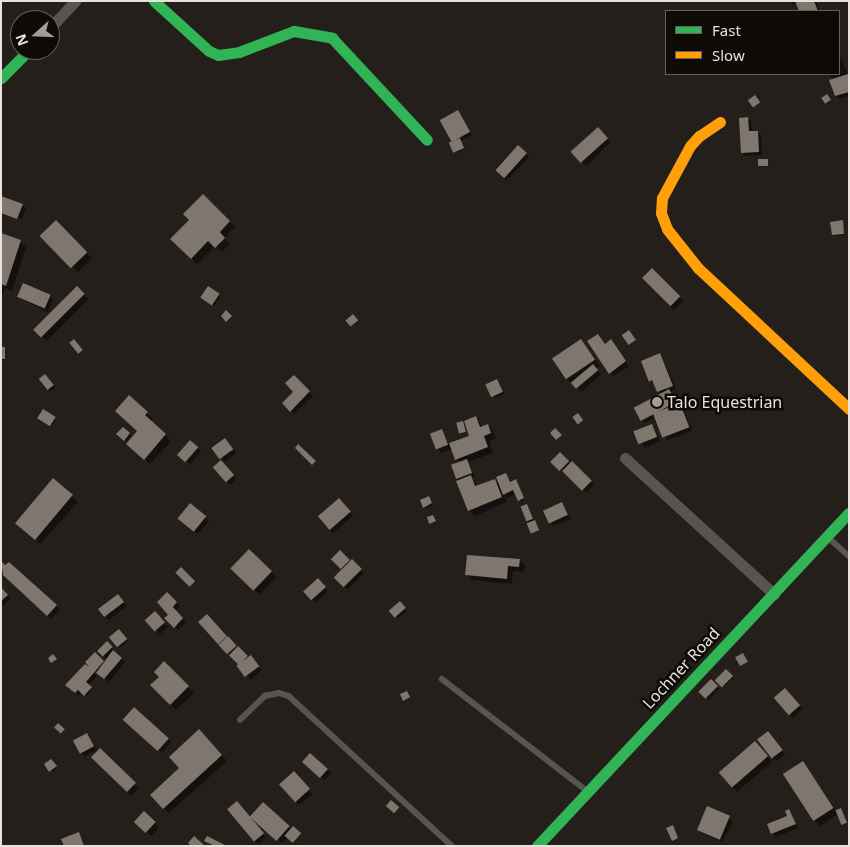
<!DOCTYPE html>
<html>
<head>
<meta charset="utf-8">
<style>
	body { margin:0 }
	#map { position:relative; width:850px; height:847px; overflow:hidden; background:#241f1b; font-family:"Noto Sans",sans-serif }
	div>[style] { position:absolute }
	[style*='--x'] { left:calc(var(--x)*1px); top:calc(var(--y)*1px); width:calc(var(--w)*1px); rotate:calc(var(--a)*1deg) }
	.shadow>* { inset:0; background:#0007; transform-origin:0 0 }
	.building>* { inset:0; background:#7f766e; transform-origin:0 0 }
	.lane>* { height:5.5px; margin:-2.75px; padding:0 2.75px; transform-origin:2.75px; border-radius:2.75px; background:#575552 }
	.street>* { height:11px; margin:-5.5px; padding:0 5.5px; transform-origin:5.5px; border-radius:5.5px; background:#575552 }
	.fast>* { height:11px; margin:-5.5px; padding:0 5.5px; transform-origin:5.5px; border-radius:5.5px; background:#30b455 }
	.slow>* { height:11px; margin:-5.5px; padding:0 5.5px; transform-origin:5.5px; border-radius:5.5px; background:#ff9f0a }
	.dots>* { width:14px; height:14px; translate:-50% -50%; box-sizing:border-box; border:2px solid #0e0a06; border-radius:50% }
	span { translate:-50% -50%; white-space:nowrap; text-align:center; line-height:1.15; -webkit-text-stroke:5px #0e0a06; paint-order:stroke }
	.poi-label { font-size:16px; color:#e8e1dc }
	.left { translate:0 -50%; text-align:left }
	.street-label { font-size:16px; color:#e8e1dc }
	.frame { position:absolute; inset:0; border:2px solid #e8e1dc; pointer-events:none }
	.legend { position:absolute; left:665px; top:10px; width:175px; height:65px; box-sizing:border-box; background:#0e0a06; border:1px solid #65605c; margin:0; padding:6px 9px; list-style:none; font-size:15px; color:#e8e1dc }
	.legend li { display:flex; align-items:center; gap:10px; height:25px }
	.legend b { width:25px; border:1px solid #65605c }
	.north { position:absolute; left:10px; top:10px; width:50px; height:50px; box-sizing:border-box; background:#0e0a06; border:1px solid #65605c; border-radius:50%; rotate:250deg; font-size:14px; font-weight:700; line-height:20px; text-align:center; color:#e8e1dc }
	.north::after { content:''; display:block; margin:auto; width:18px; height:22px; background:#a39d98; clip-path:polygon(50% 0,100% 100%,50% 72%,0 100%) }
</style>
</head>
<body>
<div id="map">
	<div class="shadow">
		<div style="clip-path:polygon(790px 1px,816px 1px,820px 11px,800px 11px,797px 3px,793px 5px)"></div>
		<div style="clip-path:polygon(839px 54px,849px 77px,849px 96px,839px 99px,836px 96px,834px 80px,828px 74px,839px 74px)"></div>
		<div style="clip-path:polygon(458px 112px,472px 135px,461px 141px,465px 149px,456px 153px,451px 144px,454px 142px,452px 141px)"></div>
		<div style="clip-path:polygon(747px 119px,751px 122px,752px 132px,758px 132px,761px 136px,762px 155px,746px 156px,742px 153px)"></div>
		<div style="left:598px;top:129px;width:18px;height:34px;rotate:45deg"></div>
		<div style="left:518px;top:146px;width:16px;height:33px;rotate:45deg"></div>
		<div style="clip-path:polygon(767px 160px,769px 167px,759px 166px)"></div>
		<div style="clip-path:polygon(203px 195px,235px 227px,224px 238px,230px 244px,222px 252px,215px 246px,197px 264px,172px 239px,191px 220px)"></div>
		<div style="clip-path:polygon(22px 205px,26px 208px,22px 219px,1px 212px)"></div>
		<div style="left:56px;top:222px;width:51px;height:20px;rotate:45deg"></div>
		<div style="clip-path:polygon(842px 222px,845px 235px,834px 236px,833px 234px)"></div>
		<div style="clip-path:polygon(1px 237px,20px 241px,26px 247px,12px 291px,5px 288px,1px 299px)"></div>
		<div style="left:652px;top:269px;width:45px;height:13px;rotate:46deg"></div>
		<div style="left:77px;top:288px;width:16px;height:59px;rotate:45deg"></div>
		<div style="clip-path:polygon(219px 295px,220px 296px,214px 306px,203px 298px)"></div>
		<div style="clip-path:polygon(50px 296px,53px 300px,48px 312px,18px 297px)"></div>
		<div style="clip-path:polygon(598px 335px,606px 345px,614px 345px,629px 366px,614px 376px,610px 373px)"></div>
		<div style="clip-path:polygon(581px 341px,600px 366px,596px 369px,601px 374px,582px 392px,567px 379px,554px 360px)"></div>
		<div style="left:1px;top:349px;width:5px;height:11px;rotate:11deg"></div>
		<div style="clip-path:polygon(660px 354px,676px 389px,670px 392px,678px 405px,683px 408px,692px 431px,667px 440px,656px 417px,644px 423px,641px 419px,661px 394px,655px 384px,650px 381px)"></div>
		<div style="left:45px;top:376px;width:15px;height:6px;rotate:48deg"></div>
		<div style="clip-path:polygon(294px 376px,313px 396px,294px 414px,283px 403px,295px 392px)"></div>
		<div style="clip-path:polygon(498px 382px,504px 394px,495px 398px,488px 385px)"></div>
		<div style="clip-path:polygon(129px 397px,153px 419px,150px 421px,171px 441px,150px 464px,133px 449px,139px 432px)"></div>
		<div style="clip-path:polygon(55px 418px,56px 420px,51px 427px,39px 419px)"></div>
		<div style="clip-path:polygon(476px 418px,483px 427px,488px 425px,493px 431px,496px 439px,489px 441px,493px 453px,468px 462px,475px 477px,472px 478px,478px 487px,494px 480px,501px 486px,506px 475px,511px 482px,517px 482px,524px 500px,521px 502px,516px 494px,507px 498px,503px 493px,507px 502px,475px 516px,469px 510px,457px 479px,460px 463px,452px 449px,441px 453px,438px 449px,441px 431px,449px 445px,471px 437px)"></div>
		<div style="clip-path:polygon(651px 426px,660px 441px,645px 448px,636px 433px)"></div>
		<div style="clip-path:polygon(123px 428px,131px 436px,126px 441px,118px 434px)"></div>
		<div style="clip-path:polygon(228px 444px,236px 453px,225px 462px,222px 458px)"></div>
		<div style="clip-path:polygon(197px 448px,201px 451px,190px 465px,178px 455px)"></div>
		<div style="left:560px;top:454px;width:46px;height:11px;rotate:42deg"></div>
		<div style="clip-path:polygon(224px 465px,236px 479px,230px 485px,226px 481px)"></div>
		<div style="clip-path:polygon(53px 480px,78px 502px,40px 544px,22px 528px)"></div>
		<div style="clip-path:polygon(430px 499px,433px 505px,426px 508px,424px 507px)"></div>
		<div style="clip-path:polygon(342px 503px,353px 516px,333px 533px,329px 529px)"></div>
		<div style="clip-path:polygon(562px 503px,571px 519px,554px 526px,551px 523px)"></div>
		<div style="clip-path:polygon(190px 505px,209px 521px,198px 534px,183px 522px)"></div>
		<div style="clip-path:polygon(522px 507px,528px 507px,539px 532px,532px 532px)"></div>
		<div style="left:250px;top:551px;width:37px;height:25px;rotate:44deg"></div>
		<div style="clip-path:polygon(340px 552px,364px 573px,347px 590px,335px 577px,343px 569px,333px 559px)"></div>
		<div style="clip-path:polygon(519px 560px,525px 566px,524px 572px,513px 571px,512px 584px,472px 580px,467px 575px)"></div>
		<div style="clip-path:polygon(1px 562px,60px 609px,51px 619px,4px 573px,1px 575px)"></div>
		<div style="left:318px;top:580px;width:15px;height:17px;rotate:48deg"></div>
		<div style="clip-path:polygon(1px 589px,10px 599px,3px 606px,1px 604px)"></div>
		<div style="clip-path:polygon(167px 594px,180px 607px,175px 611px,186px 622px,178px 630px,166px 618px,170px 615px)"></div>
		<div style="clip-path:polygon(121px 599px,127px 606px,109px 620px,106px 617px)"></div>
		<div style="left:400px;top:603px;width:10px;height:12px;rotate:45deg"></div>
		<div style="left:155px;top:613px;width:19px;height:11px;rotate:47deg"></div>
		<div style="clip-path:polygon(206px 616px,262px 670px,251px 680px,200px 622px)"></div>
		<div style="left:119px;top:631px;width:13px;height:11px;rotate:48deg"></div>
		<div style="clip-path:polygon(107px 643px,114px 650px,112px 651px,125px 662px,109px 682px,86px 662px,95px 653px,105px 663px,107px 659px,99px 651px)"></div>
		<div style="clip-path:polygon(164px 663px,194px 693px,176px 710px,152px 685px,161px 677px)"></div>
		<div style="clip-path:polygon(85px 665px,97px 676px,88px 686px,92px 690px,87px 696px,82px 692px,79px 696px,67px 685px)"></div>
		<div style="left:726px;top:670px;width:11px;height:13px;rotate:49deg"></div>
		<div style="left:711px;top:681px;width:11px;height:16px;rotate:41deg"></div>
		<div style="left:785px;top:690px;width:26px;height:13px;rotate:47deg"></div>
		<div style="clip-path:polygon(129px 724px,168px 739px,171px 742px,162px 753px)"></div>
		<div style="clip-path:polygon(86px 734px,97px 750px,85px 756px,81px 753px)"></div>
		<div style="clip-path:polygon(772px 736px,785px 754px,776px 761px,773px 757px)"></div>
		<div style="clip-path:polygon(205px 737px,227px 761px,169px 813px,164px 808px,181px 769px)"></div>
		<div style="clip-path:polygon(760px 748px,772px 762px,737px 792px,719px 772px)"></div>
		<div style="left:100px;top:750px;width:54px;height:11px;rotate:45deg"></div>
		<div style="left:51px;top:760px;width:10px;height:6px;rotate:53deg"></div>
		<div style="clip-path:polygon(803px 762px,836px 811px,842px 810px,847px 824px,842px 824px,838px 814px,820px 826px,814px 820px,785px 774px)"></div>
		<div style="clip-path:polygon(307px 765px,328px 770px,331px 773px,325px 780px)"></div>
		<div style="clip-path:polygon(297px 776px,312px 794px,299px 805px,296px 802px)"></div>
		<div style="clip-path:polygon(263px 804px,301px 835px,294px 843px,288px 837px,282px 843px,253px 819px,266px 838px,258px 844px,255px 841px,251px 819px)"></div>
		<div style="left:707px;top:808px;width:29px;height:24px;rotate:27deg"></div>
		<div style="clip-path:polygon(789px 810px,798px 828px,776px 837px,772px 833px,789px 817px)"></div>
		<div style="left:144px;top:813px;width:21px;height:12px;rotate:43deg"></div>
	</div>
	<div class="building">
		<div style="clip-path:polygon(795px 1px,814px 1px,818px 11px,799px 11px)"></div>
		<div style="clip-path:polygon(848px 74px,849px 92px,835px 96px,829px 80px)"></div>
		<div style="left:827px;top:94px;width:7px;height:7px;rotate:56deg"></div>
		<div style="left:755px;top:95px;width:9px;height:9px;rotate:54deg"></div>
		<div style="left:458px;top:110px;width:25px;height:21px;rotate:61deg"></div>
		<div style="clip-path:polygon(748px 117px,749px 131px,758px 131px,759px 152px,741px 153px,739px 118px)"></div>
		<div style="left:598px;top:127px;width:15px;height:37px;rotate:48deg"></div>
		<div style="left:460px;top:138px;width:11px;height:12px;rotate:68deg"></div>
		<div style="left:518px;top:145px;width:12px;height:34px;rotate:42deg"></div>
		<div style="left:758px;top:159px;width:10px;height:7px"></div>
		<div style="clip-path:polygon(203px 194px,230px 221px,220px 232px,225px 238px,215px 248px,208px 241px,191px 259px,170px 239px,189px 220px,183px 214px)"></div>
		<div style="clip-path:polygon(1px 196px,23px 204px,17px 219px,1px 213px)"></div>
		<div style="left:56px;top:220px;width:45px;height:23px;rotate:46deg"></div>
		<div style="clip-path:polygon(843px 220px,844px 234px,832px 235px,830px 222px)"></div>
		<div style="clip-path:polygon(1px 233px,21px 240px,6px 286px,1px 284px)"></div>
		<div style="left:652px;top:268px;width:40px;height:14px;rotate:45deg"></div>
		<div style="left:23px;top:283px;width:30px;height:15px;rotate:23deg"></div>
		<div style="left:77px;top:286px;width:11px;height:62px;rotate:45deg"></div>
		<div style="left:208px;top:286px;width:14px;height:14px;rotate:34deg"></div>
		<div style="clip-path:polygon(226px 310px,232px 316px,226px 322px,221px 316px)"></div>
		<div style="left:353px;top:314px;width:8px;height:10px;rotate:50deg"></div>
		<div style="left:629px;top:330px;width:12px;height:9px;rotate:55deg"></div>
		<div style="clip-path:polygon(598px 334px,605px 344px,611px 339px,626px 361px,609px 374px,587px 341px)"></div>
		<div style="left:74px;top:339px;width:14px;height:6px;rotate:51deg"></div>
		<div style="left:581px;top:339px;width:25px;height:35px;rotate:56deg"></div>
		<div style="left:1px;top:347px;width:4px;height:12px"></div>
		<div style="clip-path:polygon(660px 353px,673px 386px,657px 392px,652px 380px,649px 382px,641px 361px)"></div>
		<div style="left:593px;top:364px;width:8px;height:29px;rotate:50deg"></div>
		<div style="left:45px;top:374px;width:14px;height:8px;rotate:51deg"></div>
		<div style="clip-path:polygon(294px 375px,310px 391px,290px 412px,282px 403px,293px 392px,285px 383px)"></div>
		<div style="left:497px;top:379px;width:14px;height:13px;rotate:65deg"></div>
		<div style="left:669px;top:389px;width:15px;height:40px;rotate:62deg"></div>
		<div style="clip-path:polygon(129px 395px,148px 412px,145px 415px,166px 434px,144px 460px,126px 444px,137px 431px,115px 411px)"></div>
		<div style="left:680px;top:403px;width:26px;height:29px;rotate:69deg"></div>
		<div style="left:43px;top:409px;width:15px;height:11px;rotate:32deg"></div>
		<div style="left:578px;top:413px;width:9px;height:7px;rotate:54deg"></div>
		<div style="clip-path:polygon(476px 416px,480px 427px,488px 424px,491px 433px,484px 436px,488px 447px,455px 460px,449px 443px,469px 436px,464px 421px)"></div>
		<div style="left:463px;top:421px;width:11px;height:7px;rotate:75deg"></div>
		<div style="left:652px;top:424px;width:14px;height:20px;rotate:69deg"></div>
		<div style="clip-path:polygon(123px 427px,130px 433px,124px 441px,116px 434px)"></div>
		<div style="clip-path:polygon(555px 428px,562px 435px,556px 440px,550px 433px)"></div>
		<div style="left:442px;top:429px;width:17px;height:13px;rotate:69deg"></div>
		<div style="left:225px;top:438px;width:14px;height:17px;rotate:54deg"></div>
		<div style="left:190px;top:440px;width:11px;height:20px;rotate:41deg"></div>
		<div style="clip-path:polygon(298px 444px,316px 461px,312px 465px,295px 448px)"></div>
		<div style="left:560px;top:452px;width:13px;height:14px;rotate:45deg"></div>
		<div style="left:467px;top:459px;width:15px;height:17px;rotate:70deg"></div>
		<div style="left:221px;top:460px;width:20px;height:11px;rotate:49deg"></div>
		<div style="left:572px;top:461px;width:28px;height:14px;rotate:45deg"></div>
		<div style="clip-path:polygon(506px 473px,510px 482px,516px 479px,524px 498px,518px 501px,513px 490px,503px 495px,496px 477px)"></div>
		<div style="clip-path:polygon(471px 475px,475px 486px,495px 479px,502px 497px,468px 511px,456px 481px)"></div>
		<div style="left:53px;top:478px;width:26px;height:59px;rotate:40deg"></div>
		<div style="clip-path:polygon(429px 496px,432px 503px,423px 508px,420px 500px)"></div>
		<div style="left:339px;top:498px;width:18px;height:28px;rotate:49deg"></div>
		<div style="left:562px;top:502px;width:14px;height:21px;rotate:65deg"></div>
		<div style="left:190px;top:503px;width:21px;height:20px;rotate:39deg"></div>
		<div style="left:527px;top:504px;width:16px;height:7px;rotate:68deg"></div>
		<div style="clip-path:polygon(433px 515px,436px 521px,429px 524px,427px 517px)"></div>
		<div style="left:535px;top:520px;width:11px;height:9px;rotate:68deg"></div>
		<div style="left:249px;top:549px;width:32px;height:27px;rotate:44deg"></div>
		<div style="left:340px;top:550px;width:14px;height:13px;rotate:45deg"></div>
		<div style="clip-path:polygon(467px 555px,520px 559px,519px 567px,508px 566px,507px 579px,465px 575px)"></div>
		<div style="left:352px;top:559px;width:14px;height:26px;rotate:45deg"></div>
		<div style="clip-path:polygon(1px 561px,5px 565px,9px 562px,57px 605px,47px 616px,3px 575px)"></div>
		<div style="left:181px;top:567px;width:20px;height:8px;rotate:45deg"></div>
		<div style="left:318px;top:578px;width:12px;height:20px;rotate:48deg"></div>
		<div style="clip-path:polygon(1px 587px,8px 595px,1px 601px)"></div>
		<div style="clip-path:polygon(167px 592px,177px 602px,173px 607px,183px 618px,174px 628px,164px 618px,168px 615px,157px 602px)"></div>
		<div style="left:118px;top:594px;width:10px;height:25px;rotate:53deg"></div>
		<div style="left:400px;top:601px;width:9px;height:15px;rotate:49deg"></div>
		<div style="left:155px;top:611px;width:15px;height:14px;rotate:48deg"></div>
		<div style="left:207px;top:614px;width:30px;height:12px;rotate:48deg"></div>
		<div style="left:119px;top:629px;width:13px;height:13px;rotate:51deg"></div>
		<div style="left:228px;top:636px;width:13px;height:13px;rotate:48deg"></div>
		<div style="left:107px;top:641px;width:8px;height:14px;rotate:45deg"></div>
		<div style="left:238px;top:646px;width:14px;height:13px;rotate:45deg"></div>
		<div style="clip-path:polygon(113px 650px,122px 658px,104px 679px,96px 673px)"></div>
		<div style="clip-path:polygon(95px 652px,104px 661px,86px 682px,92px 687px,84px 696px,78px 690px,75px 693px,65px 685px,85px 664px,89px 667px,85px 662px)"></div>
		<div style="left:743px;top:653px;width:10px;height:9px;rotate:61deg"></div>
		<div style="clip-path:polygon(53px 654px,57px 659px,51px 663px,48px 658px)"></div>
		<div style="left:251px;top:655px;width:14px;height:18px;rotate:54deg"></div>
		<div style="clip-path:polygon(164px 661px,189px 686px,170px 705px,150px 685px,159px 677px,154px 672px)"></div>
		<div style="left:726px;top:669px;width:10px;height:16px;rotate:45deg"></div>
		<div style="left:711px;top:679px;width:10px;height:18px;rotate:45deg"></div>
		<div style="left:785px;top:688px;width:23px;height:15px;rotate:49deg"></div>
		<div style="clip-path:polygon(407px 691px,410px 697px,403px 701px,400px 694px)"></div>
		<div style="left:134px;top:707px;width:47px;height:17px;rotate:42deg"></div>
		<div style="left:58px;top:723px;width:9px;height:6px;rotate:41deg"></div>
		<div style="clip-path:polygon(199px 729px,222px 755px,163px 809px,150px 795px,179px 768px,169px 757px)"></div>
		<div style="left:768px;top:731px;width:24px;height:14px;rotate:52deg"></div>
		<div style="left:87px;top:733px;width:15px;height:16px;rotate:62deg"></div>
		<div style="left:755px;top:741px;width:20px;height:48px;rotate:49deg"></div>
		<div style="left:100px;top:748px;width:50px;height:13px;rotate:44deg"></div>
		<div style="left:310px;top:753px;width:24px;height:12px;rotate:42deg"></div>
		<div style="clip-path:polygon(51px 759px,57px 766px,49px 772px,44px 764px)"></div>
		<div style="left:803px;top:761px;width:56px;height:24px;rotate:57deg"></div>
		<div style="left:294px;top:771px;width:24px;height:20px;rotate:48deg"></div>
		<div style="left:391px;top:800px;width:11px;height:8px;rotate:41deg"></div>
		<div style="left:237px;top:801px;width:42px;height:13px;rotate:50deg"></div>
		<div style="left:263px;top:802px;width:36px;height:20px;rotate:42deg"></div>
		<div style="left:707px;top:806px;width:25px;height:26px;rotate:23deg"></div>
		<div style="left:841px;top:808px;width:16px;height:6px;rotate:68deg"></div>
		<div style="clip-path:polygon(789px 809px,796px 824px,771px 834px,767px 824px,787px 816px,785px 811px)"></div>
		<div style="left:144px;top:811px;width:16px;height:15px;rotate:43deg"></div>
		<div style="clip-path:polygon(673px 825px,678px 838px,672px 841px,666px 828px)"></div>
		<div style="left:293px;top:826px;width:11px;height:13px;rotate:41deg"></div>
		<div style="clip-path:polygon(79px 832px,84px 846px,64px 846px,61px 839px)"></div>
		<div style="clip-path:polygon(194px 836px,205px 846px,191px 846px,188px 843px)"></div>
		<div style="clip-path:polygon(207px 836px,227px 846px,215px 846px,204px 841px)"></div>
	</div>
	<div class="lane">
		<div style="--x:829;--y:538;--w:27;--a:42"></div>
		<div style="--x:442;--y:679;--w:182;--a:37.6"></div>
		<div style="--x:240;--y:720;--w:35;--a:-44"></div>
		<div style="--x:265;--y:696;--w:14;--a:-12"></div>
		<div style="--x:279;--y:693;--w:10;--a:17"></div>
		<div style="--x:289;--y:696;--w:222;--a:42.6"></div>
	</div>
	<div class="street">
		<div style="--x:50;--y:28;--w:37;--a:-47"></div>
		<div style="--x:625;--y:458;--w:202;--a:42.4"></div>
	</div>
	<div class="fast">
		<div style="--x:154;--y:1;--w:74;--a:42.3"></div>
		<div style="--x:209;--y:51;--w:10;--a:24"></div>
		<div style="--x:218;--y:55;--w:21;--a:-8"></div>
		<div style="--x:239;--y:52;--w:59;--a:-20.9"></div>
		<div style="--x:294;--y:31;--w:39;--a:10"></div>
		<div style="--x:332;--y:38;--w:139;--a:47"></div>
		<div style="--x:1;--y:78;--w:40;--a:-45"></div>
		<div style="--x:537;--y:846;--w:456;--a:-46.9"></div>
	</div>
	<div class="slow">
		<div style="--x:720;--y:122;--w:25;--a:146"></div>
		<div style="--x:699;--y:136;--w:13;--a:132"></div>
		<div style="--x:690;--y:146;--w:59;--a:118.3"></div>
		<div style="--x:662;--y:198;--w:15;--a:94"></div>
		<div style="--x:661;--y:213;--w:17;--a:69"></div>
		<div style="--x:667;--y:229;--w:50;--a:51.5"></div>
		<div style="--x:698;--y:268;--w:207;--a:43"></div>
	</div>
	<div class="dots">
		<div style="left:657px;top:402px;background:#a39d98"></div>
	</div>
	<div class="poi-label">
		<span class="left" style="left:667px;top:402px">Talo Equestrian</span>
	</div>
	<div class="street-label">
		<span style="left:681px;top:668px;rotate:-47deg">Lochner Road</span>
	</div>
	<div class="frame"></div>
	<ul class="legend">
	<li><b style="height:6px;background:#30b455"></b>Fast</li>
	<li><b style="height:6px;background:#ff9f0a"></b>Slow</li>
	</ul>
	<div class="north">N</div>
</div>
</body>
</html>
